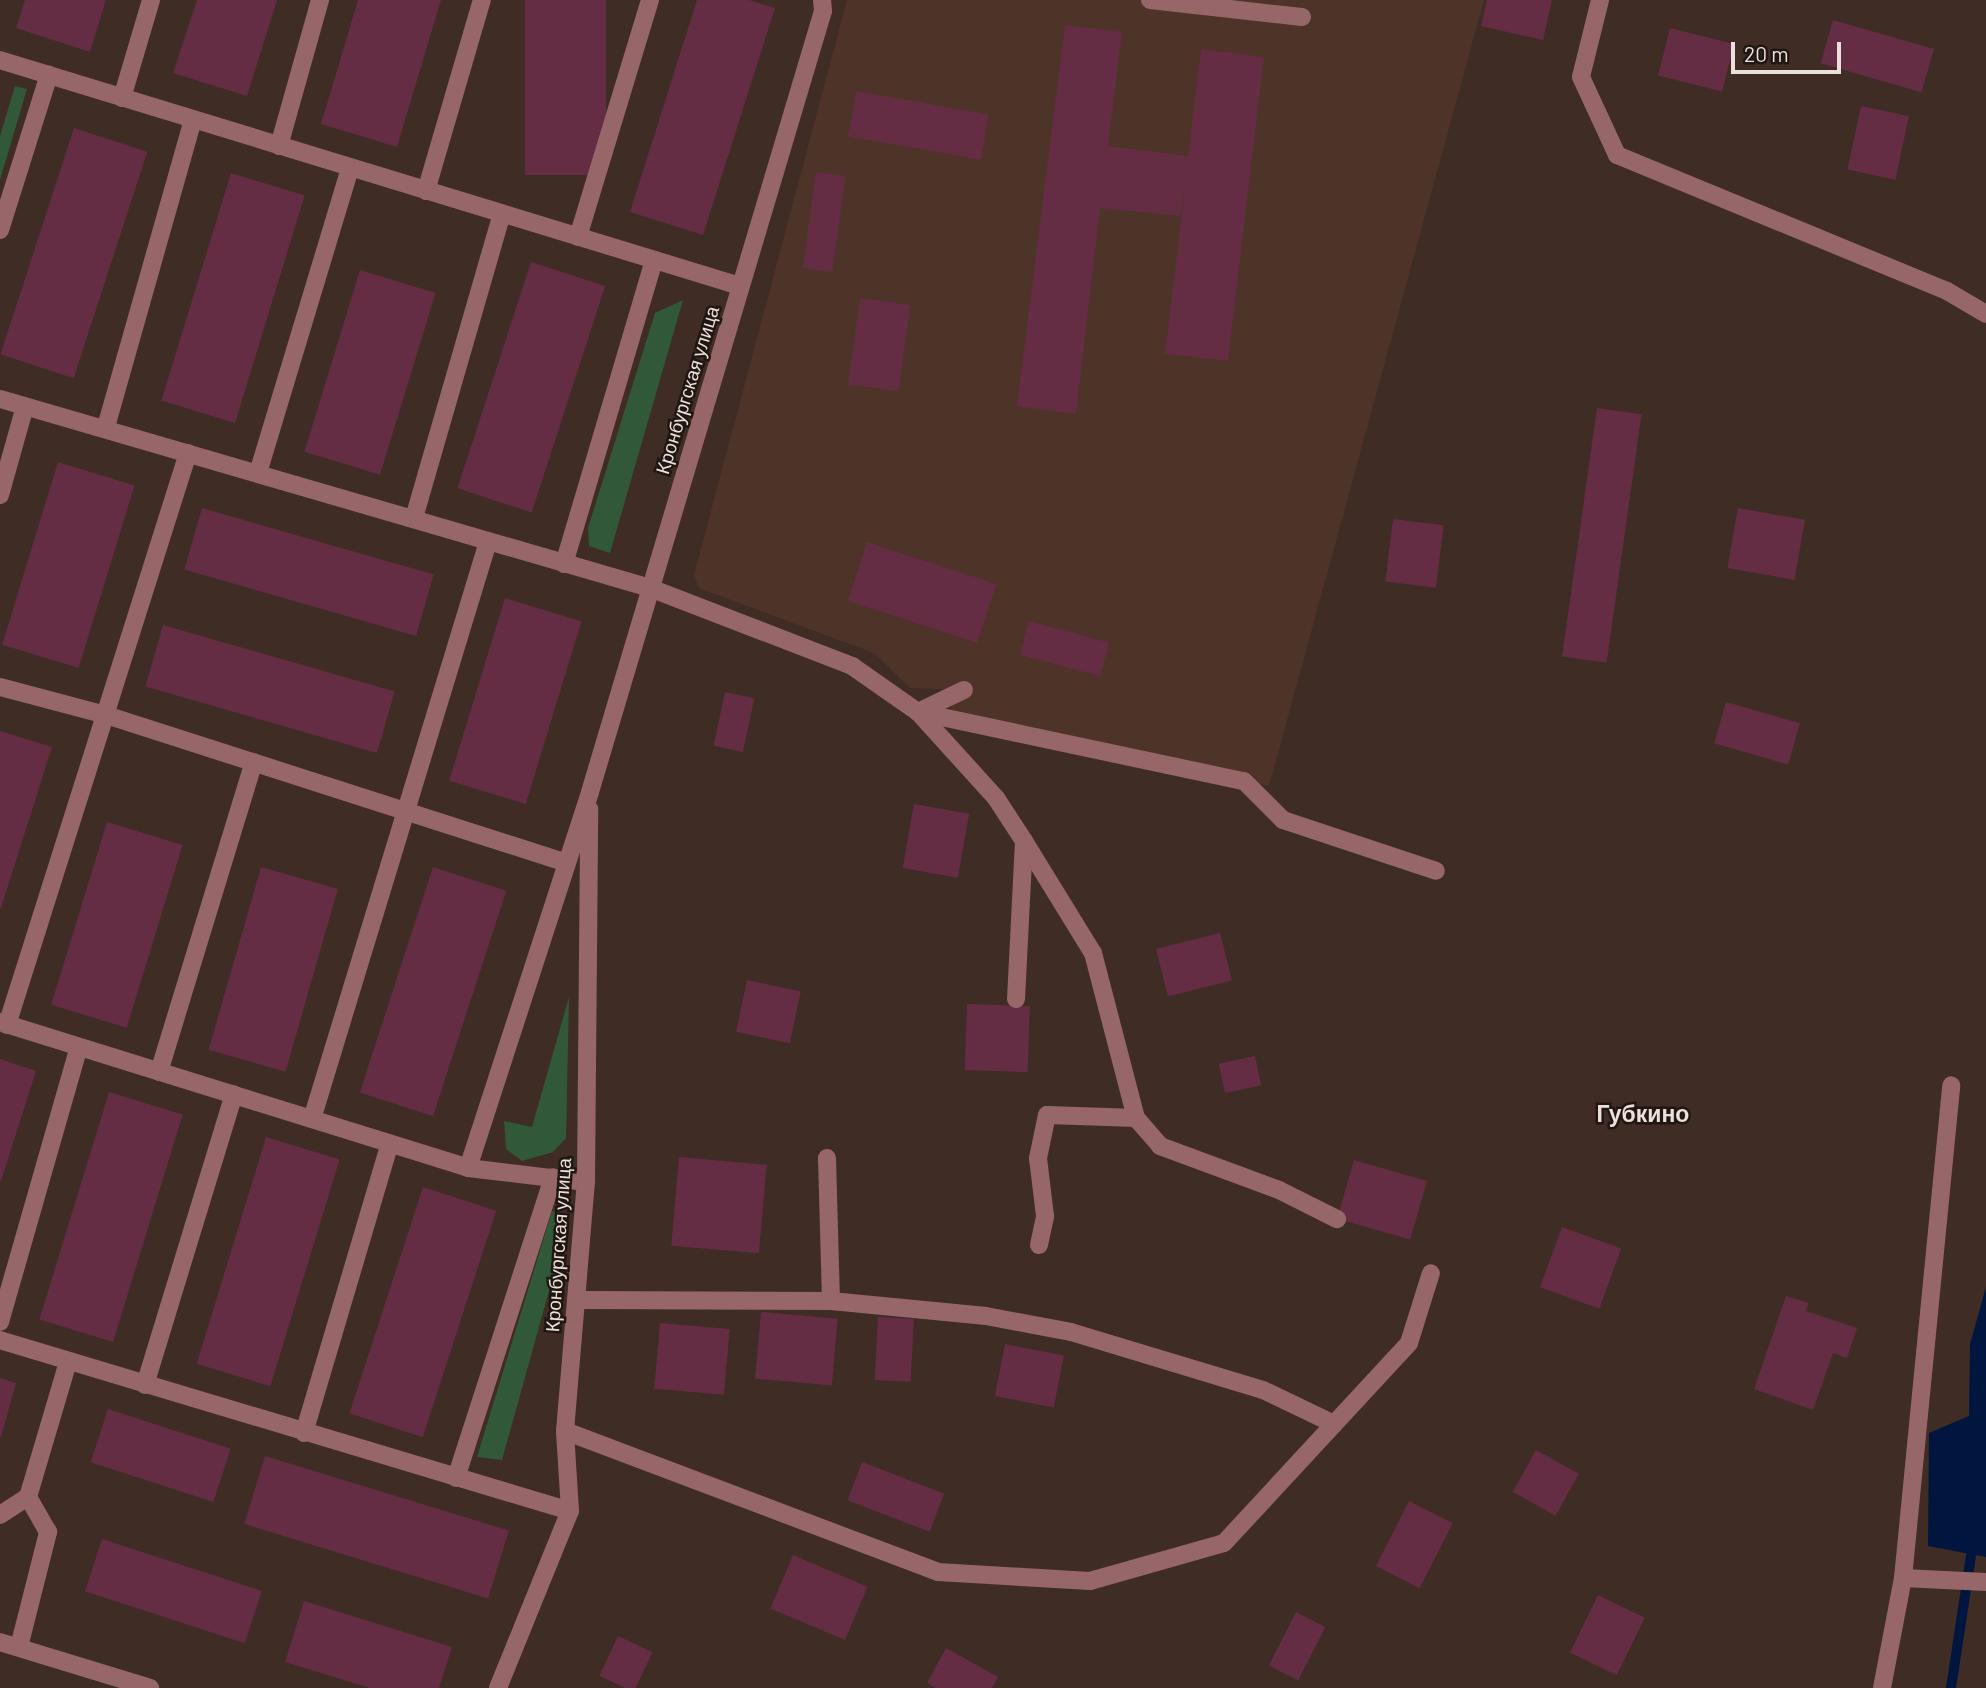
<!DOCTYPE html>
<html>
<head>
<meta charset="utf-8">
<style>
	body { margin:0 }
	#map { position:relative; width:1986px; height:1688px; overflow:hidden; background:#3f2c24; font-family:Barlow,sans-serif }
	div>[style] { position:absolute }
	[style*='--x'] { left:calc(var(--x)*1px); top:calc(var(--y)*1px); width:calc(var(--w)*1px); rotate:calc(var(--a)*1deg) }
	.built>* { inset:0; background:#4e3329 }
	.green>* { inset:0; background:#315839 }
	.water>* { inset:0; background:#00163e }
	.stream>* { height:10px; margin:-5px; padding:0 5px; transform-origin:5px; border-radius:5px; background:#00163e }
	.building>* { inset:0; background:#642d43; transform-origin:0 0 }
	.minor>* { height:18px; margin:-9px; padding:0 9px; transform-origin:9px; border-radius:9px; background:#976669 }
	span { translate:-50% -50%; white-space:nowrap; text-align:center; line-height:1.15; -webkit-text-stroke:5px #201713; paint-order:stroke }
	.street-label { font-size:19px; color:#eddfdb }
	.quarter-label { font-size:23px; color:#eddfdb; font-weight:700 }
	.scale { position:absolute; left:1731px; top:42px; width:110px; height:32px; box-sizing:border-box; border:4px solid #eddfdb; border-top:0; padding-left:9px; font-size:21px; line-height:24px; white-space:nowrap; color:#eddfdb; -webkit-text-stroke:5px #201713; paint-order:stroke }
</style>
</head>
<body>
<div id="map">
	<div class="built">
		<div style="clip-path:polygon(847px 0,1484px 0,1269px 786px,945px 716px,963px 690px,910px 688px,874px 653px,699px 588px,694px 575px)"></div>
	</div>
	<div class="green">
		<div style="clip-path:polygon(15px 86px,27px 89px,0 180px,0 136px)"></div>
		<div style="clip-path:polygon(683px 300px,610px 553px,589px 546px,588px 528px,655px 313px)"></div>
		<div style="clip-path:polygon(569px 997px,566px 1138px,553px 1152px,522px 1161px,506px 1149px,504px 1121px,532px 1127px)"></div>
		<div style="clip-path:polygon(552px 1211px,565px 1214px,561px 1248px,502px 1460px,477px 1457px)"></div>
	</div>
	<div class="water">
		<div style="clip-path:polygon(1986px 1287px,1986px 1557px,1928px 1546px,1929px 1433px,1969px 1416px,1970px 1344px)"></div>
	</div>
	<div class="stream">
		<div style="--x:1951;--y:1688;--w:134;--a:-81.4"></div>
	</div>
	<div class="building">
		<div style="clip-path:polygon(25px 0,106px 0,90px 52px,16px 28px)"></div>
		<div style="clip-path:polygon(197px 0,277px 0,247px 96px,173px 73px)"></div>
		<div style="clip-path:polygon(358px 0,441px 0,397px 147px,321px 124px)"></div>
		<div style="left:525px;top:0;width:81px;height:175px"></div>
		<div style="clip-path:polygon(697px 0,749px 0,775px 8px,703px 235px,630px 212px)"></div>
		<div style="clip-path:polygon(1487px 0,1552px 0,1543px 40px,1481px 26px)"></div>
		<div style="left:1833px;top:20px;width:105px;height:45px;rotate:16deg"></div>
		<div style="clip-path:polygon(1065px 25px,1122px 32px,1108px 146px,1188px 156px,1201px 49px,1264px 57px,1228px 361px,1165px 354px,1185px 188px,1180px 216px,1100px 208px,1076px 414px,1017px 406px)"></div>
		<div style="left:1670px;top:28px;width:66px;height:49px;rotate:14deg"></div>
		<div style="left:856px;top:91px;width:135px;height:46px;rotate:10deg"></div>
		<div style="left:1861px;top:106px;width:49px;height:65px;rotate:12deg"></div>
		<div style="left:74px;top:128px;width:77px;height:238px;rotate:18deg"></div>
		<div style="left:816px;top:172px;width:30px;height:97px;rotate:8deg"></div>
		<div style="left:231px;top:173px;width:77px;height:238px;rotate:17deg"></div>
		<div style="left:531px;top:262px;width:78px;height:238px;rotate:18deg"></div>
		<div style="left:360px;top:270px;width:79px;height:190px;rotate:17deg"></div>
		<div style="left:860px;top:298px;width:51px;height:87px;rotate:8deg"></div>
		<div style="left:1597px;top:408px;width:45px;height:251px;rotate:8deg"></div>
		<div style="left:58px;top:462px;width:80px;height:191px;rotate:17deg"></div>
		<div style="left:202px;top:508px;width:241px;height:64px;rotate:16deg"></div>
		<div style="left:1738px;top:508px;width:68px;height:61px;rotate:10deg"></div>
		<div style="left:1393px;top:519px;width:51px;height:63px;rotate:7deg"></div>
		<div style="left:867px;top:542px;width:136px;height:62px;rotate:18deg"></div>
		<div style="left:505px;top:598px;width:80px;height:191px;rotate:17deg"></div>
		<div style="left:1029px;top:621px;width:83px;height:35px;rotate:15deg"></div>
		<div style="left:163px;top:625px;width:241px;height:64px;rotate:16deg"></div>
		<div style="left:725px;top:692px;width:30px;height:55px;rotate:12deg"></div>
		<div style="left:1726px;top:702px;width:77px;height:43px;rotate:16deg"></div>
		<div style="clip-path:polygon(0 731px,52px 747px,1px 908px,0 908px)"></div>
		<div style="left:914px;top:804px;width:56px;height:65px;rotate:10deg"></div>
		<div style="left:107px;top:822px;width:79px;height:191px;rotate:17deg"></div>
		<div style="left:261px;top:867px;width:80px;height:190px;rotate:16deg"></div>
		<div style="left:433px;top:867px;width:77px;height:237px;rotate:18deg"></div>
		<div style="left:1220px;top:933px;width:49px;height:66px;rotate:76deg"></div>
		<div style="left:747px;top:980px;width:55px;height:53px;rotate:12deg"></div>
		<div style="left:967px;top:1004px;width:63px;height:66px;rotate:2deg"></div>
		<div style="left:1255px;top:1056px;width:30px;height:37px;rotate:78deg"></div>
		<div style="clip-path:polygon(0 1059px,36px 1071px,1px 1181px,0 1181px)"></div>
		<div style="left:109px;top:1092px;width:77px;height:238px;rotate:17deg"></div>
		<div style="left:266px;top:1137px;width:77px;height:237px;rotate:17deg"></div>
		<div style="left:679px;top:1157px;width:88px;height:89px;rotate:5deg"></div>
		<div style="left:1354px;top:1160px;width:76px;height:61px;rotate:16deg"></div>
		<div style="left:423px;top:1187px;width:77px;height:238px;rotate:18deg"></div>
		<div style="left:1562px;top:1227px;width:63px;height:64px;rotate:20deg"></div>
		<div style="clip-path:polygon(1786px 1296px,1809px 1303px,1806px 1311px,1857px 1328px,1847px 1358px,1833px 1353px,1813px 1410px,1754px 1389px)"></div>
		<div style="left:761px;top:1312px;width:77px;height:67px;rotate:5deg"></div>
		<div style="left:878px;top:1317px;width:36px;height:63px;rotate:3deg"></div>
		<div style="left:660px;top:1323px;width:70px;height:66px;rotate:5deg"></div>
		<div style="left:1005px;top:1344px;width:60px;height:53px;rotate:11deg"></div>
		<div style="clip-path:polygon(0 1378px,16px 1383px,1px 1437px,0 1437px)"></div>
		<div style="left:108px;top:1409px;width:129px;height:56px;rotate:18deg"></div>
		<div style="left:1536px;top:1450px;width:49px;height:48px;rotate:29deg"></div>
		<div style="left:265px;top:1456px;width:255px;height:71px;rotate:17deg"></div>
		<div style="left:862px;top:1462px;width:88px;height:41px;rotate:21deg"></div>
		<div style="left:1409px;top:1501px;width:49px;height:73px;rotate:27deg"></div>
		<div style="left:102px;top:1539px;width:168px;height:55px;rotate:18deg"></div>
		<div style="left:793px;top:1555px;width:81px;height:58px;rotate:23deg"></div>
		<div style="left:1598px;top:1595px;width:52px;height:64px;rotate:26deg"></div>
		<div style="clip-path:polygon(304px 1601px,452px 1647px,439px 1688px,370px 1688px,285px 1662px)"></div>
		<div style="left:1296px;top:1612px;width:33px;height:60px;rotate:27deg"></div>
		<div style="left:618px;top:1636px;width:38px;height:44px;rotate:25deg"></div>
		<div style="clip-path:polygon(946px 1648px,998px 1677px,992px 1688px,936px 1688px,927px 1683px)"></div>
	</div>
	<div class="minor">
		<div style="--x:1150;--y:0;--w:153;--a:6.4"></div>
		<div style="--x:1600;--y:0;--w:79;--a:103.9"></div>
		<div style="--x:1581;--y:77;--w:86;--a:65.2"></div>
		<div style="--x:1617;--y:155;--w:357;--a:22.4"></div>
		<div style="--x:1947;--y:291;--w:45;--a:30.5"></div>
		<div style="--x:0;--y:60;--w:774;--a:16.98"></div>
		<div style="--x:122;--y:98;--w:102;--a:-73.5"></div>
		<div style="--x:279;--y:146;--w:152;--a:-74.3"></div>
		<div style="--x:426;--y:191;--w:199;--a:-73.7"></div>
		<div style="--x:0;--y:230;--w:163;--a:-72.5"></div>
		<div style="--x:578;--y:237;--w:248;--a:-73.1"></div>
		<div style="--x:0;--y:399;--w:677;--a:16.21"></div>
		<div style="--x:650;--y:588;--w:217;--a:21.1"></div>
		<div style="--x:852;--y:666;--w:80;--a:34.9"></div>
		<div style="--x:918;--y:712;--w:116;--a:47.8"></div>
		<div style="--x:996;--y:798;--w:51;--a:56.9"></div>
		<div style="--x:1024;--y:841;--w:132;--a:58.4"></div>
		<div style="--x:1093;--y:953;--w:171;--a:75.4"></div>
		<div style="--x:1136;--y:1118;--w:37;--a:49"></div>
		<div style="--x:1160;--y:1146;--w:127;--a:20.3"></div>
		<div style="--x:1279;--y:1190;--w:65;--a:26.6"></div>
		<div style="--x:106;--y:427;--w:319;--a:-74.2"></div>
		<div style="--x:258;--y:473;--w:319;--a:-73.2"></div>
		<div style="--x:0;--y:495;--w:92;--a:-74.3"></div>
		<div style="--x:414;--y:518;--w:316;--a:-73.9"></div>
		<div style="--x:564;--y:564;--w:317;--a:-73.5"></div>
		<div style="--x:0;--y:687;--w:110;--a:14.8"></div>
		<div style="--x:106;--y:715;--w:483;--a:17.8"></div>
		<div style="--x:918;--y:712;--w:333;--a:12"></div>
		<div style="--x:1244;--y:781;--w:55;--a:45"></div>
		<div style="--x:1283;--y:820;--w:161;--a:18.4"></div>
		<div style="--x:918;--y:712;--w:51;--a:-25.6"></div>
		<div style="--x:1016;--y:999;--w:158;--a:-87.1"></div>
		<div style="--x:0;--y:1022;--w:490;--a:17.3"></div>
		<div style="--x:468;--y:1168;--w:119;--a:6.8"></div>
		<div style="--x:7;--y:1025;--w:600;--a:-72.44"></div>
		<div style="--x:159;--y:1072;--w:324;--a:-73"></div>
		<div style="--x:312;--y:1119;--w:603;--a:-73.04"></div>
		<div style="--x:827;--y:1158;--w:143;--a:88.4"></div>
		<div style="--x:468;--y:1168;--w:395;--a:-72"></div>
		<div style="--x:590;--y:792;--w:815;--a:-73.39"></div>
		<div style="--x:823;--y:11;--w:11;--a:-95"></div>
		<div style="--x:1039;--y:1245;--w:30;--a:-78"></div>
		<div style="--x:1045;--y:1216;--w:58;--a:-96.9"></div>
		<div style="--x:1038;--y:1158;--w:44;--a:-78.2"></div>
		<div style="--x:1047;--y:1115;--w:89;--a:1.9"></div>
		<div style="--x:576;--y:1300;--w:255;--a:0.2"></div>
		<div style="--x:831;--y:1301;--w:156;--a:5.5"></div>
		<div style="--x:986;--y:1316;--w:86;--a:10.7"></div>
		<div style="--x:1071;--y:1332;--w:201;--a:16.8"></div>
		<div style="--x:1263;--y:1390;--w:79;--a:25.6"></div>
		<div style="--x:0;--y:1322;--w:286;--a:-74"></div>
		<div style="--x:0;--y:1340;--w:595;--a:16.7"></div>
		<div style="--x:145;--y:1385;--w:304;--a:-73"></div>
		<div style="--x:565;--y:1431;--w:399;--a:20.7"></div>
		<div style="--x:938;--y:1572;--w:152;--a:3.4"></div>
		<div style="--x:1090;--y:1581;--w:139;--a:-15.8"></div>
		<div style="--x:1224;--y:1543;--w:272;--a:-47.2"></div>
		<div style="--x:1409;--y:1343;--w:73;--a:-72.6"></div>
		<div style="--x:304;--y:1433;--w:302;--a:-73.5"></div>
		<div style="--x:456;--y:1478;--w:316;--a:-72.1"></div>
		<div style="--x:0;--y:1515;--w:33;--a:-33"></div>
		<div style="--x:1903;--y:1578;--w:83;--a:2.8"></div>
		<div style="--x:0;--y:1642;--w:157;--a:17"></div>
		<div style="--x:19;--y:1647;--w:119;--a:-75.8"></div>
		<div style="--x:48;--y:1532;--w:40;--a:-119.7"></div>
		<div style="--x:28;--y:1497;--w:141;--a:-73.5"></div>
		<div style="--x:498;--y:1688;--w:191;--a:-67.9"></div>
		<div style="--x:570;--y:1511;--w:80;--a:-93.6"></div>
		<div style="--x:565;--y:1431;--w:250;--a:-85.2"></div>
		<div style="--x:586;--y:1182;--w:373;--a:-89.5"></div>
		<div style="--x:1882;--y:1688;--w:112;--a:-79.2"></div>
		<div style="--x:1903;--y:1578;--w:495;--a:-84.4"></div>
	</div>
	<div class="street-label">
		<span style="left:687px;top:390px;rotate:-73deg">Кронбургская улица</span>
		<span style="left:558px;top:1245px;rotate:-86deg">Кронбургская улица</span>
	</div>
	<div class="quarter-label">
		<span style="left:1643px;top:1113px">Губкино</span>
	</div>
	<div class="scale">20 m</div>
</div>
</body>
</html>
